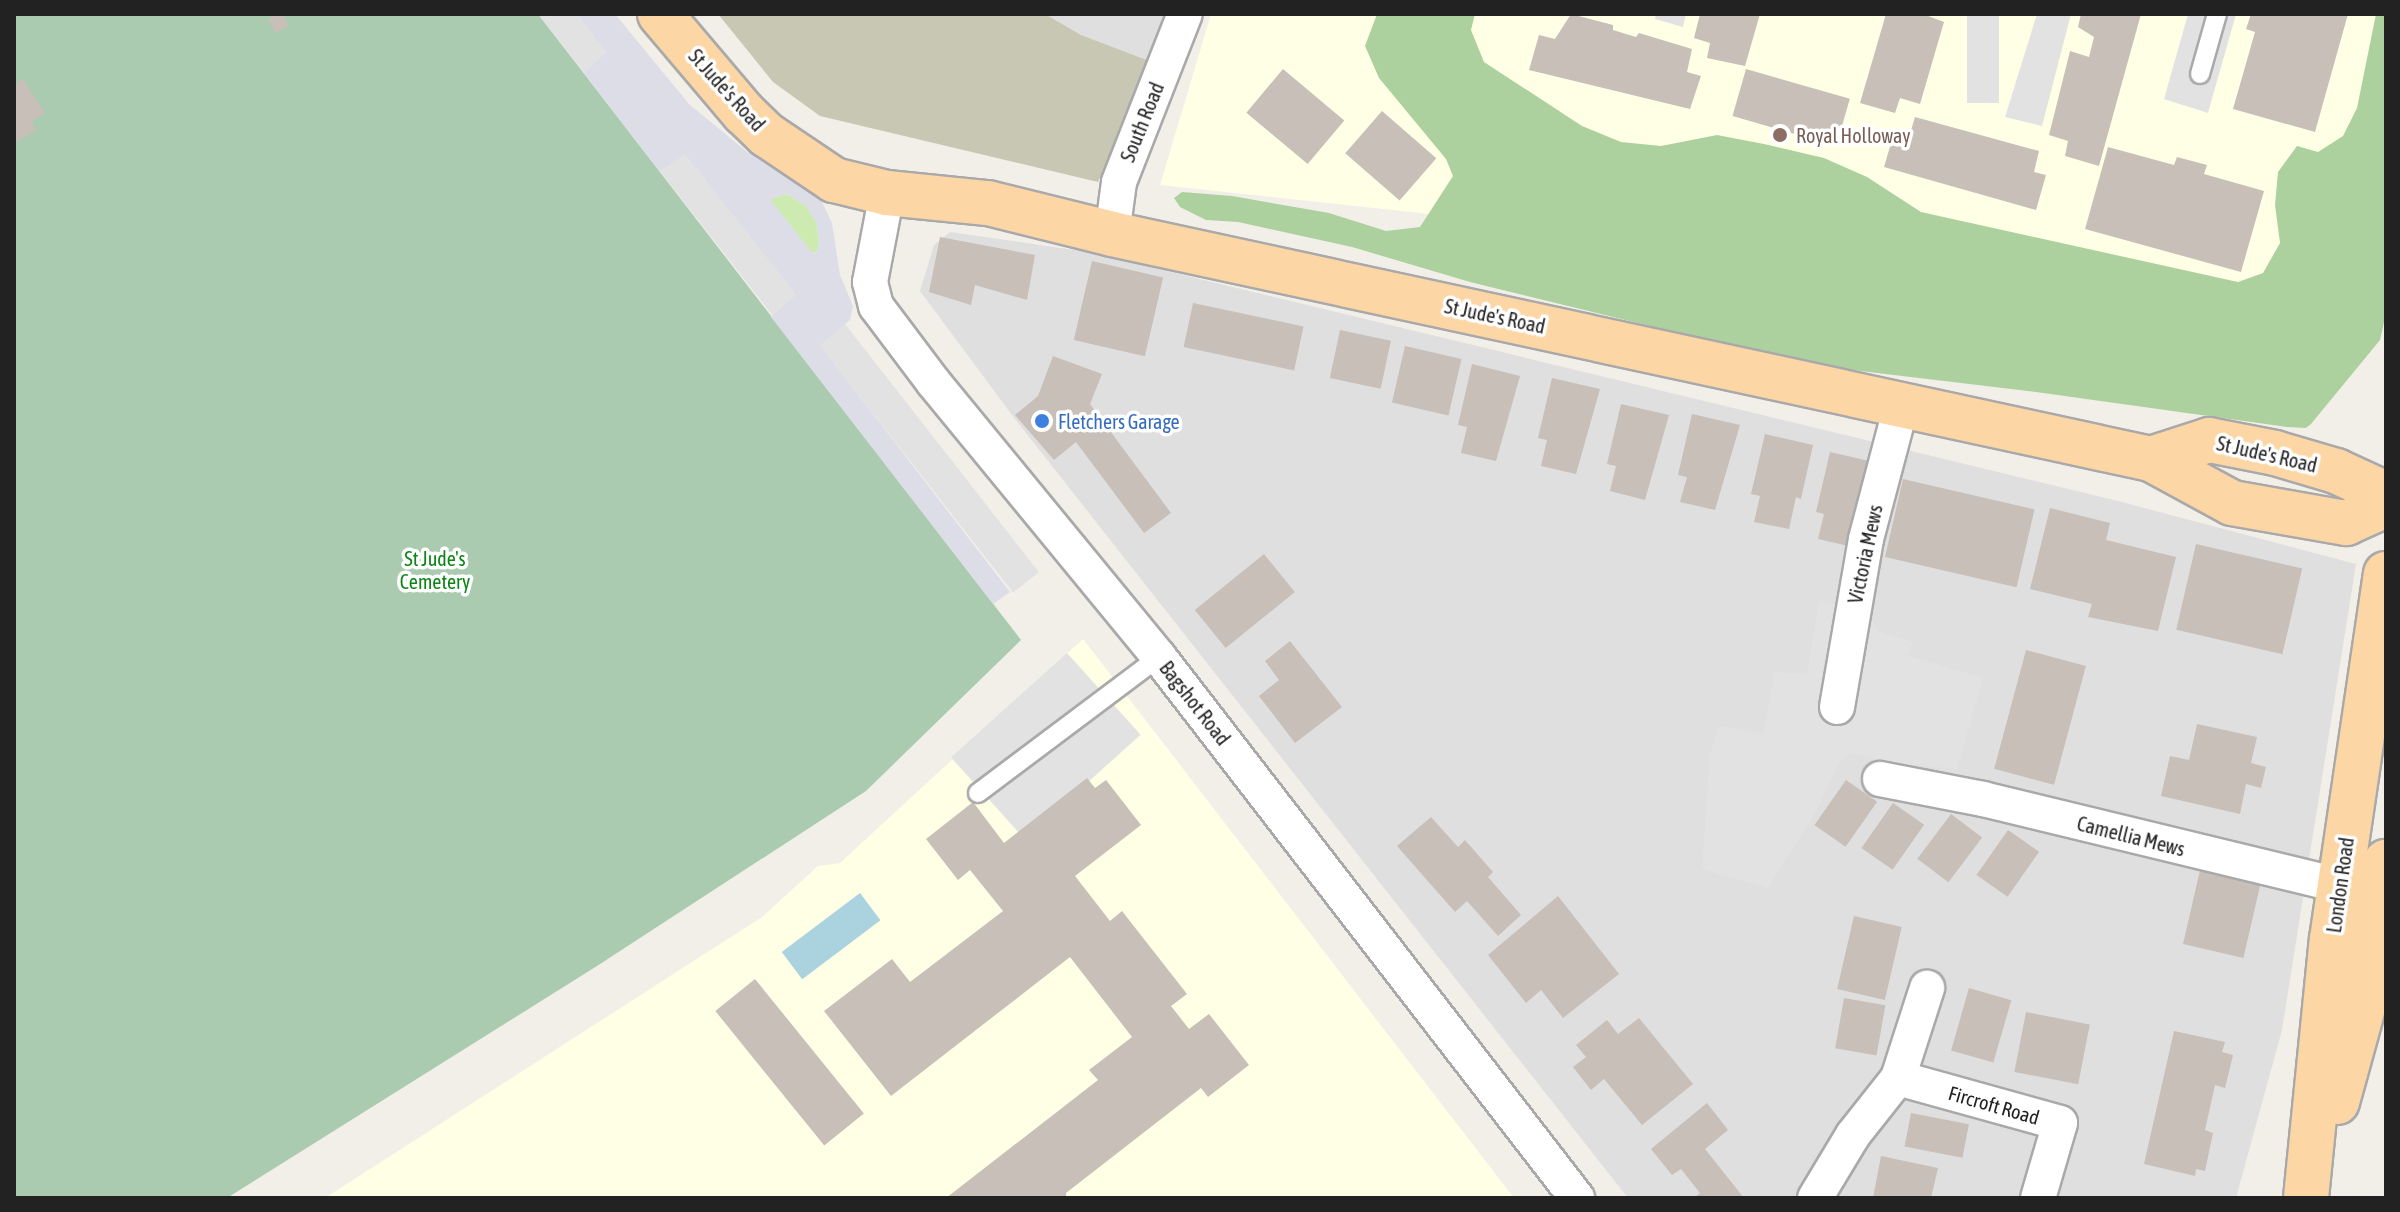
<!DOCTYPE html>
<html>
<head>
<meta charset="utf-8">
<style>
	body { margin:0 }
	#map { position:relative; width:2400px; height:1212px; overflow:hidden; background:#f2efe9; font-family:"Asap Condensed",sans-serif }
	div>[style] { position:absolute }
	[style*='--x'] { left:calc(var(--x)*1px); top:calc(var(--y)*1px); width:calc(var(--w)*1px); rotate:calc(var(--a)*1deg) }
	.residential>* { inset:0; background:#e0dfdf }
	.education>* { inset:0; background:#ffffe5 }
	.construction>* { inset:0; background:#c7c7b4 }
	.grass>* { inset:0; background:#cdebb0 }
	.forest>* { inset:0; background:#add19e }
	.cemetery>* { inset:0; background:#aacbaf }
	.parking>* { inset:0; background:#e2e2e2; transform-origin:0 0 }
	.plaza>* { inset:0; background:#dddde8 }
	.water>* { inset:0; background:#aad3df; transform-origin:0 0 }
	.building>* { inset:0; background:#c7bfb8; transform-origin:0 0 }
	.roads { filter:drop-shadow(2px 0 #a9a9a9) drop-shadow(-2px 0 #a9a9a9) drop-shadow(0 2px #a9a9a9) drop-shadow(0 -2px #a9a9a9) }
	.lane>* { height:18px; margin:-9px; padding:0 9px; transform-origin:9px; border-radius:9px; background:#fff }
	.street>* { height:34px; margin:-17px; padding:0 17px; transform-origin:17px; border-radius:17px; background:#fff }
	.primary>* { height:44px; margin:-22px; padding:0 22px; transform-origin:22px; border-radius:22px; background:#fcd6a4 }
	.dots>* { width:22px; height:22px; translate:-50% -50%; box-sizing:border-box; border:4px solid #fff; border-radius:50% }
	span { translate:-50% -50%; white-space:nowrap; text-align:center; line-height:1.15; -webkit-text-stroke:7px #fff; paint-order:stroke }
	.street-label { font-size:20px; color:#222 }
	.education-label { font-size:20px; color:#785e54 }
	.left { translate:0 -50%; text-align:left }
	.shop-label { font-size:20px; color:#366cbe }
	.park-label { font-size:20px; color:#0c8416 }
	.frame { position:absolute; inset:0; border:16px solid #222; pointer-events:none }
</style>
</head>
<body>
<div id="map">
	<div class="residential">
		<div style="clip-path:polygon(1045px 14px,1168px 14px,1152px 62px,1081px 35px)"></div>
		<div style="clip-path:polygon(950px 232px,1088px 252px,2114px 500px,2356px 564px,2282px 1030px,2236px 1198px,1628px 1198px,1015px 419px,920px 291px,934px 245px)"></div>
	</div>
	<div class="education">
		<div style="clip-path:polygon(1211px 14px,2386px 14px,2386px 326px,2319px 310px,1160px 185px)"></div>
		<div style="clip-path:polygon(1083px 639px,1514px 1198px,325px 1198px,762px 917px,818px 866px,840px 863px)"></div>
	</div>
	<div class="construction">
		<div style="clip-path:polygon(718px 14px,1045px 14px,1081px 35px,1152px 62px,1098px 182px,820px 116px,773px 82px)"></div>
	</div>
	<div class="grass">
		<div style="clip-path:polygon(787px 194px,807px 206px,816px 222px,819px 240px,818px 250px,812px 254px,769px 199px)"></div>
	</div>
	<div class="forest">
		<div style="clip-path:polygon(1377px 14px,1475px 14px,1471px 30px,1484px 62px,1582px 126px,1621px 142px,1661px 146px,1717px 135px,1764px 144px,1824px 158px,1867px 177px,1921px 212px,2238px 282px,2263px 273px,2280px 243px,2275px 205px,2278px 172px,2297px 146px,2318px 152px,2343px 136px,2357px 108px,2376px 14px,2386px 14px,2386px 314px,2380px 340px,2311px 424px,2306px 428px,2287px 427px,2036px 392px,1810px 365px,1470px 282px,1352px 247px,1238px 222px,1206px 220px,1180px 207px,1174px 198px,1182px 192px,1232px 196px,1329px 213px,1386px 231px,1420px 227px,1453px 176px,1446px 159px,1379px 78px,1365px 46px)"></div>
	</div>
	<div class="cemetery">
		<div style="clip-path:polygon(14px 14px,538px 14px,1021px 640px,866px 791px,597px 966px,227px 1198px,14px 1198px)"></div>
	</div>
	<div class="parking">
		<div style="clip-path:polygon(538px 14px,577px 14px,606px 52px,584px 73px)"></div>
		<div style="clip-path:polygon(1656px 14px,1686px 14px,1683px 27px,1655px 19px)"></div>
		<div style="left:1967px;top:14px;width:32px;height:89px"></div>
		<div style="clip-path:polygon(2037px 14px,2071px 14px,2042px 126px,2005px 117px)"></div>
		<div style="clip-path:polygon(2188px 14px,2236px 14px,2208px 113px,2164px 99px)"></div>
		<div style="left:685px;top:153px;width:182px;height:31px;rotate:52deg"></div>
		<div style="left:845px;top:324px;width:315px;height:33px;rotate:52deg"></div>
		<div style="clip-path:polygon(1819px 601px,1869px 613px,1877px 631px,1913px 642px,1908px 656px,1983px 678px,1957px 769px,1894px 763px,1852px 753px,1841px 760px,1816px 811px,1768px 888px,1702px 869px,1710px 753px,1720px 726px,1763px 734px,1775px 672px,1807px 674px)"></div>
		<div style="left:1067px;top:653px;width:110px;height:156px;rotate:48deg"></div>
	</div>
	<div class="plaza">
		<div style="clip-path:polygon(evenodd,577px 14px,615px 14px,689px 104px,746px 151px,821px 200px,832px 223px,840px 275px,853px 306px,850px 320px,820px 345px,1010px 592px,993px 604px,771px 317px,796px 295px,685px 154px,660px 172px,584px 73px,606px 52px,577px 14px,787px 194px,806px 206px,816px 222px,819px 240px,818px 250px,813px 254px,770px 199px,787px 194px)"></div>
	</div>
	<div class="water">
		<div style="left:860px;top:893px;width:34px;height:98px;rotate:53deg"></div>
	</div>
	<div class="building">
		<div style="clip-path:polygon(277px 14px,283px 14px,289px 26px,275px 33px,268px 19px)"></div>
		<div style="clip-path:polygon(1571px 14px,1613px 25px,1613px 30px,1636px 37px,1639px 33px,1692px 49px,1687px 72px,1701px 76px,1690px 109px,1529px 70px,1539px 35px,1555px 39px)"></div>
		<div style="clip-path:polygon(1700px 14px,1760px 14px,1745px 66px,1707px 58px,1710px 43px,1694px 38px)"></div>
		<div style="clip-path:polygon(1886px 14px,1923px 14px,1944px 22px,1920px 104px,1900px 98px,1895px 113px,1860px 103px)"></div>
		<div style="clip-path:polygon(2081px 14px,2141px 14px,2099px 166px,2065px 156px,2068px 141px,2049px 135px,2070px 51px,2089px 57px,2094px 37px,2078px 27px)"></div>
		<div style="clip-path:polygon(2251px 14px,2348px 14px,2315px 132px,2233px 109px,2255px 32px,2246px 29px)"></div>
		<div style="left:1283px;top:69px;width:80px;height:57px;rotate:40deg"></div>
		<div style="left:1746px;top:69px;width:108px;height:49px;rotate:16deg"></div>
		<div style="clip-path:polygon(23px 79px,45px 113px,31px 122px,36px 130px,16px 142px,14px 85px)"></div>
		<div style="left:1382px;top:111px;width:72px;height:56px;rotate:41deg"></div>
		<div style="clip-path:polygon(1915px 117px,2039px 151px,2034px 172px,2046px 175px,2036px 210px,1884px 167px,1894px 133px,1909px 137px)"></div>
		<div style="clip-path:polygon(2108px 147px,2174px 165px,2177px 157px,2207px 165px,2204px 174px,2264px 191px,2241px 272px,2085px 229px)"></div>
		<div style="clip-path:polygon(940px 237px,1035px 255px,1027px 300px,975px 285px,971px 305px,929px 292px)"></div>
		<div style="left:1092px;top:261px;width:73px;height:81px;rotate:13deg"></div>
		<div style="left:1193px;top:303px;width:113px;height:45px;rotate:12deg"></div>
		<div style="left:1340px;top:330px;width:52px;height:49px;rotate:12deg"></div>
		<div style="left:1405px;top:346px;width:58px;height:58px;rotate:13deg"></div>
		<div style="clip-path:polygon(1053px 356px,1102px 374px,1090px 404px,1171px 513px,1144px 533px,1076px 442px,1054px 460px,1015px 415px,1038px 396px)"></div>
		<div style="clip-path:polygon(1472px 364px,1520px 376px,1496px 461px,1461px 453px,1467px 427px,1458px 425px)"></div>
		<div style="clip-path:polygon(1552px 378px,1600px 389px,1576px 474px,1541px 466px,1547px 440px,1538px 438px)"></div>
		<div style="clip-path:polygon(1621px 404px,1669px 415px,1645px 500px,1610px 491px,1616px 466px,1607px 464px)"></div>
		<div style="clip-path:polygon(1692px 414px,1740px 425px,1715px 510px,1680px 502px,1687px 477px,1678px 475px)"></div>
		<div style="clip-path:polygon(1765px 434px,1813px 445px,1801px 499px,1796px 497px,1789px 529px,1754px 522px,1760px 496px,1751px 494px)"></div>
		<div style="clip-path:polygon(1830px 452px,1878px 463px,1853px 547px,1818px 539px,1824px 514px,1816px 512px)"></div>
		<div style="left:1903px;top:479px;width:135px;height:80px;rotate:13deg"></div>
		<div style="clip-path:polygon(2050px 508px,2110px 523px,2106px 540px,2176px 557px,2158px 631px,2088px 617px,2092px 604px,2030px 589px)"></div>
		<div style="left:2196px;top:544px;width:109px;height:88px;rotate:13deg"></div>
		<div style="left:1264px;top:554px;width:49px;height:89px;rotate:51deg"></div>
		<div style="clip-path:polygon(1290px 641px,1342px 707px,1295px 743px,1259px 696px,1279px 680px,1265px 661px)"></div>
		<div style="left:2026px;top:650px;width:62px;height:123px;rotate:15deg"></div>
		<div style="clip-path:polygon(2197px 724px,2257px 737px,2251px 763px,2266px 767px,2261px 788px,2246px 784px,2240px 814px,2161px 796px,2170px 756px,2189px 760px)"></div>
		<div style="clip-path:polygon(1087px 778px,1095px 788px,1106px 780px,1141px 825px,1075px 876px,1110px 921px,1122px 911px,1187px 994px,1171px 1006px,1189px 1029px,1209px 1014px,1249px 1065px,1208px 1097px,1201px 1088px,1066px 1193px,1066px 1198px,946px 1198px,1098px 1080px,1089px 1070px,1132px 1037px,1070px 957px,891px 1096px,824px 1011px,892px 959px,910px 982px,1003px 911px,970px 870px,958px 880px,926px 839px,973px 802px,1004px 843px)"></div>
		<div style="left:1846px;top:780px;width:38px;height:55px;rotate:35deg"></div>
		<div style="left:1893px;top:803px;width:38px;height:55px;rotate:35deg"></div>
		<div style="left:1951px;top:814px;width:39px;height:56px;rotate:37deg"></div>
		<div style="clip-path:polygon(1431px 817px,1458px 847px,1465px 840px,1493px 872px,1488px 877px,1521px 915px,1498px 936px,1467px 901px,1455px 912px,1397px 846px)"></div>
		<div style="left:2008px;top:830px;width:38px;height:55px;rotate:35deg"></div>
		<div style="left:2201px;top:866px;width:62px;height:80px;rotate:13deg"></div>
		<div style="clip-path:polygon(1558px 896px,1619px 974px,1563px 1018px,1541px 990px,1526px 1003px,1488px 955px)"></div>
		<div style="left:1854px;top:916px;width:49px;height:75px;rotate:13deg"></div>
		<div style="left:755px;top:979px;width:173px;height:51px;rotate:51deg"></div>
		<div style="left:1969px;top:988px;width:44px;height:65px;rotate:16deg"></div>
		<div style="left:1844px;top:998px;width:42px;height:51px;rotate:10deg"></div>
		<div style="left:2026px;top:1012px;width:65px;height:61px;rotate:11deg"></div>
		<div style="clip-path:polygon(1639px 1018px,1693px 1084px,1642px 1125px,1604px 1079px,1591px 1090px,1573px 1067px,1586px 1057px,1576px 1045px,1607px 1020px,1618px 1034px)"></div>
		<div style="clip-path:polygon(2174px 1031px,2225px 1042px,2222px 1052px,2233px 1055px,2225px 1088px,2215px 1085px,2205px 1130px,2213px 1133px,2205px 1171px,2196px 1169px,2195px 1176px,2144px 1164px)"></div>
		<div style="clip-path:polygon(1707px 1103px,1728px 1130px,1705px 1149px,1744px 1198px,1694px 1198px,1700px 1193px,1681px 1169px,1672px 1175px,1651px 1149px)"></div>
		<div style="left:1911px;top:1113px;width:59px;height:34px;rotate:11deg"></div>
		<div style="clip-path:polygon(1881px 1156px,1938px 1168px,1931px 1198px,1873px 1198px)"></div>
	</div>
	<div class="roads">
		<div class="lane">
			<div style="--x:2200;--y:74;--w:62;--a:-74.2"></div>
			<div style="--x:978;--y:793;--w:226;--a:-36.9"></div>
		</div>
		<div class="street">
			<div style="--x:887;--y:193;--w:91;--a:100.8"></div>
			<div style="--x:870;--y:282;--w:25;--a:76"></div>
			<div style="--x:876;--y:306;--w:96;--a:53"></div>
			<div style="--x:934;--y:383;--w:355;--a:50.6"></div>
			<div style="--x:1159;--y:657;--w:684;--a:52.31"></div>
			<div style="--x:1112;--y:234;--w:52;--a:-82.3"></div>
			<div style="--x:1119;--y:182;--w:180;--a:-68.6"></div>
			<div style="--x:1837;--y:707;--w:170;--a:-80.2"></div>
			<div style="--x:1866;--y:539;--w:141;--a:-75.2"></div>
			<div style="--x:1880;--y:779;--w:105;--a:11"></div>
			<div style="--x:1983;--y:799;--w:390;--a:13.6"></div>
			<div style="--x:1898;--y:1078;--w:168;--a:15.5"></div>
			<div style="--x:2060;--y:1123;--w:78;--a:106.3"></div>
			<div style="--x:1815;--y:1198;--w:74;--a:-58.9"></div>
			<div style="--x:1853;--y:1135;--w:73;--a:-51.7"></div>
			<div style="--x:1898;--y:1078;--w:95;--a:-72.1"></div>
		</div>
		<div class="primary">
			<div style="--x:660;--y:14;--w:130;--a:49.7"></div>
			<div style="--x:744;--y:113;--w:32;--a:44"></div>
			<div style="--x:767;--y:135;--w:81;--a:33.9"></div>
			<div style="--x:834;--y:180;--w:55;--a:13.8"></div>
			<div style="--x:887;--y:193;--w:101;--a:5.7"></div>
			<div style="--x:988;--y:203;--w:128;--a:14"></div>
			<div style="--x:1112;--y:234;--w:1063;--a:12.22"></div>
			<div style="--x:2151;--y:459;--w:61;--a:-18.1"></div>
			<div style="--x:2209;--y:440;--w:67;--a:11.1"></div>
			<div style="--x:2275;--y:453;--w:64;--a:16.4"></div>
			<div style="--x:2336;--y:471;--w:55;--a:24.7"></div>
			<div style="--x:2151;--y:459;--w:92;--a:28.5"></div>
			<div style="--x:2232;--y:503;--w:116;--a:10"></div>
			<div style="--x:2346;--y:523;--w:44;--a:-24.2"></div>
			<div style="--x:2337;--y:1102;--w:102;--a:-74.6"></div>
			<div style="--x:2364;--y:1004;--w:144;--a:-81.2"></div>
			<div style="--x:2306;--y:1198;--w:260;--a:-84.3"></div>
			<div style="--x:2332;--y:939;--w:369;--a:-81.6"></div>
		</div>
	</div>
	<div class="dots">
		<div style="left:1780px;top:135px;background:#8d6e63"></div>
		<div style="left:1042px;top:421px;background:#3f7fe0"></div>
	</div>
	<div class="street-label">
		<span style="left:727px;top:90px;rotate:48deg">St Jude's Road</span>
		<span style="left:1142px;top:122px;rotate:-68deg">South Road</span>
		<span style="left:1495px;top:316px;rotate:12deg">St Jude's Road</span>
		<span style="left:2267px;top:454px;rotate:13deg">St Jude's Road</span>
		<span style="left:1865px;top:554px;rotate:-78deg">Victoria Mews</span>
		<span style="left:1195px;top:703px;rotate:52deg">Bagshot Road</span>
		<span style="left:2131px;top:836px;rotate:14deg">Camellia Mews</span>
		<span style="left:2340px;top:885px;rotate:-82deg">London Road</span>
		<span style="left:1994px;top:1105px;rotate:16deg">Fircroft Road</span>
	</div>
	<div class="education-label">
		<span class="left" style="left:1796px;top:135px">Royal Holloway</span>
	</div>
	<div class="shop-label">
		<span class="left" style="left:1058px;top:421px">Fletchers Garage</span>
	</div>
	<div class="park-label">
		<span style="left:435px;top:570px">St Jude's<br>Cemetery</span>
	</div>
	<div class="frame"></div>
</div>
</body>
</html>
